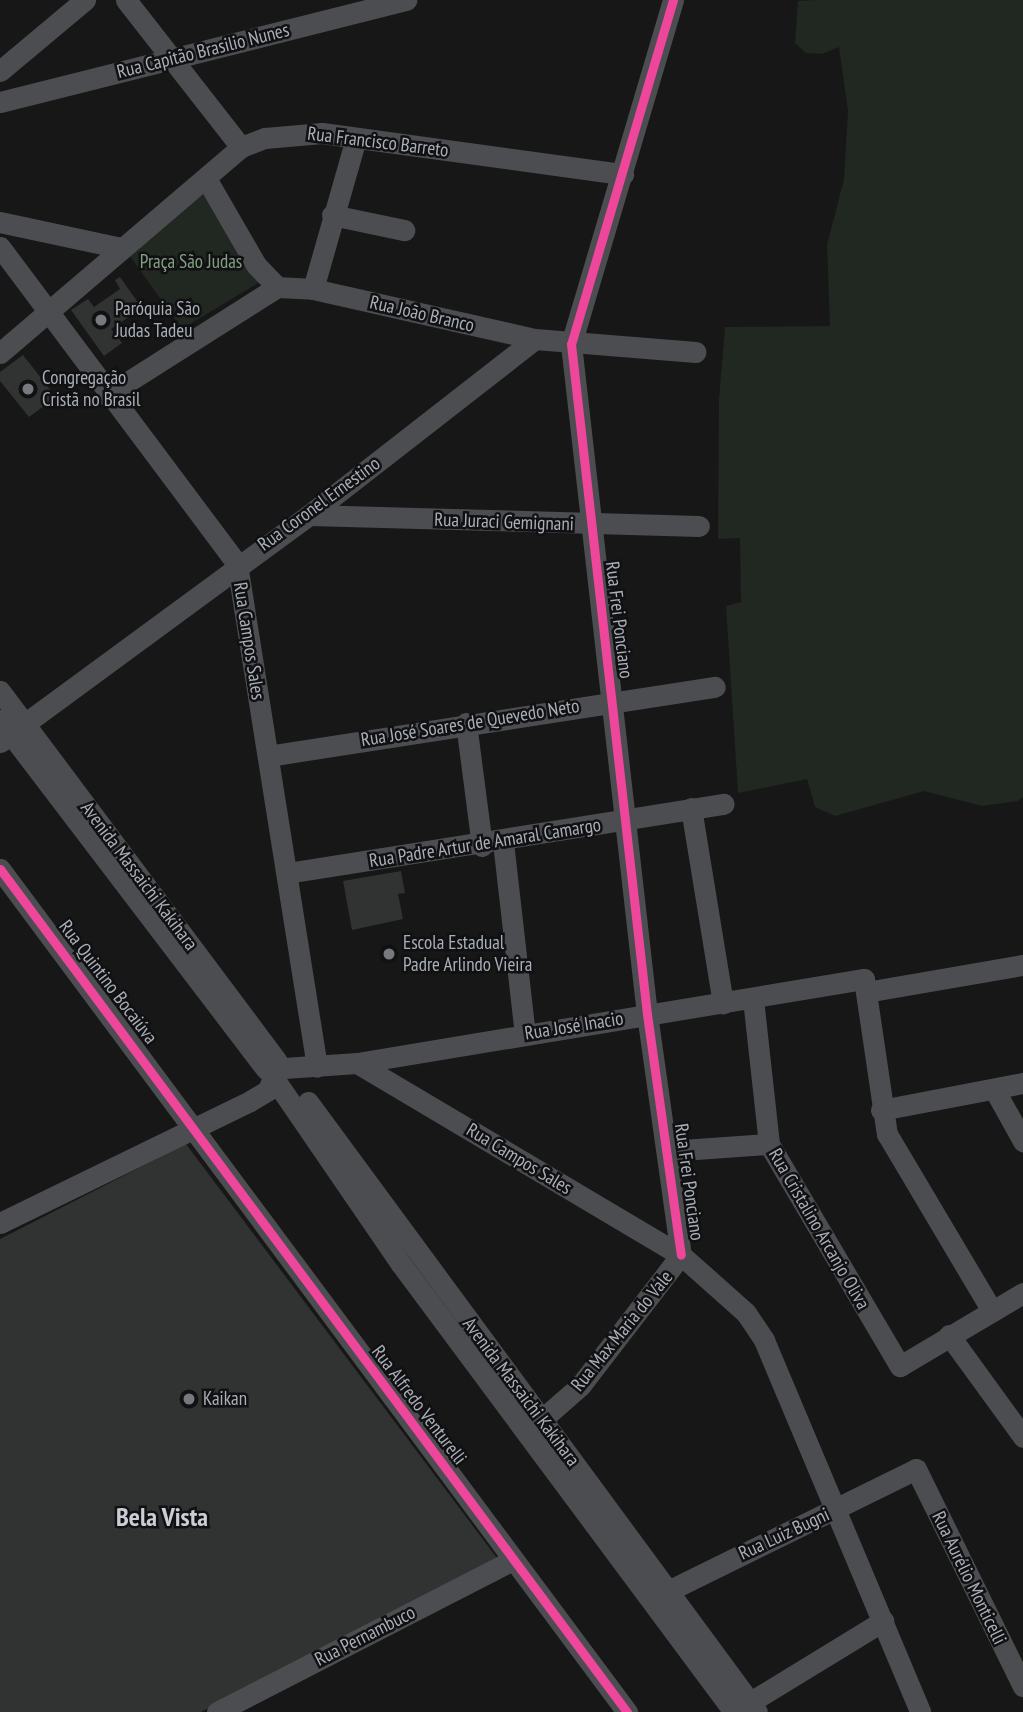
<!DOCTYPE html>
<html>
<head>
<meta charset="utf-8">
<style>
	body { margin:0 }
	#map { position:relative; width:1023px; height:1712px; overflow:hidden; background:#171717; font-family:"PT Sans Narrow",sans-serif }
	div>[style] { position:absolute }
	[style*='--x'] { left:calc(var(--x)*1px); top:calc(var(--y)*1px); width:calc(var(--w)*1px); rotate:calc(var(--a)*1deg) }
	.green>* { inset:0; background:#212721 }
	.building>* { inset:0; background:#313232 }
	.minor>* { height:21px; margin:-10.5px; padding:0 10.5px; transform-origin:10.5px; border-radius:10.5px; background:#4c4d50 }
	.cycleway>* { height:9px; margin:-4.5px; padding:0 4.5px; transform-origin:4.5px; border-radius:4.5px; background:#ed469a }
	.dots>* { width:19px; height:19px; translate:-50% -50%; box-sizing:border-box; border:4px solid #111113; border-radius:50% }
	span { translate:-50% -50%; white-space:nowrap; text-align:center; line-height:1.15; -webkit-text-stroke:5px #111113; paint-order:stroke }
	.street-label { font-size:19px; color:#a9afb7 }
	.park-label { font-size:19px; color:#83a082 }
	.poi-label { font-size:19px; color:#a9afb7 }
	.left { translate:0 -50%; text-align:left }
	.district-label { font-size:26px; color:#cacdd3; font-weight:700 }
</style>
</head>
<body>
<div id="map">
	<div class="green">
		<div style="clip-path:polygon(816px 0,1023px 0,1023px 797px,1018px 801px,982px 806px,924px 791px,835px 816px,815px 807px,807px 779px,738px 793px,726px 606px,741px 602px,740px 538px,718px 539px,719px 399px,725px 327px,830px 326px,827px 245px,844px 179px,848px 111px,839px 47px,822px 54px,806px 53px,795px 43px,798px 1px)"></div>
		<div style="clip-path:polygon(205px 193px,258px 283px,182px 329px,127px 252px)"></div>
	</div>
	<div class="building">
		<div style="clip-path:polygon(120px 277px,142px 308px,111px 329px,122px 343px,104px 356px,71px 310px,88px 299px,94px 307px,120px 289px,115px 280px)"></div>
		<div style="clip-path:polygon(23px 355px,56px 397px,29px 417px,0 381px,0 372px)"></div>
		<div style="clip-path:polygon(401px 871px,405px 893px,398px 894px,403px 919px,352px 930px,343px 881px)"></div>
		<div style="clip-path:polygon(186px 1144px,497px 1558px,201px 1712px,0 1712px,0 1239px)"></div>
	</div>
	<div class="minor">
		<div style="--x:126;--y:0;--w:187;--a:52"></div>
		<div style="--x:673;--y:0;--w:359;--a:106.5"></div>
		<div style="--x:571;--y:344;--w:674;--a:83.53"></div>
		<div style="--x:647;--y:1014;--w:243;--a:82"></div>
		<div style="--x:0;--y:71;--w:111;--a:-39.9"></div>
		<div style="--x:0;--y:102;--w:419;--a:-14.1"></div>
		<div style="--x:207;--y:180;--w:98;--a:60"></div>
		<div style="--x:256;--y:265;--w:30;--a:46"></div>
		<div style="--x:277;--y:287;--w:36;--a:3"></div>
		<div style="--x:313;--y:289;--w:228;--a:12.7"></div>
		<div style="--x:535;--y:339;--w:161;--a:4.6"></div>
		<div style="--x:332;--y:215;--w:74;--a:11.8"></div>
		<div style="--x:0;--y:222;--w:124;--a:12.1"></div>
		<div style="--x:0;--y:247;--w:396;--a:53.2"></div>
		<div style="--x:237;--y:564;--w:509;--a:80.96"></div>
		<div style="--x:313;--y:289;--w:157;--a:-74.1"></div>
		<div style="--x:0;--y:353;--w:317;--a:-40.5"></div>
		<div style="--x:241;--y:147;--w:26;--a:-21"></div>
		<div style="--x:265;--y:138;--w:57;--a:-5"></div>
		<div style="--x:322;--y:133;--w:304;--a:7.8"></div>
		<div style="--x:107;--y:395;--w:201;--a:-32.4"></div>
		<div style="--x:309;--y:515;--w:390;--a:1.6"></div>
		<div style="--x:0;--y:691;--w:462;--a:53.2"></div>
		<div style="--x:0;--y:720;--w:439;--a:52.7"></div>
		<div style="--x:466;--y:723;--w:124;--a:82.6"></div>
		<div style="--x:0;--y:742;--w:383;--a:-36.3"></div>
		<div style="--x:309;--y:515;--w:286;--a:-37.9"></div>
		<div style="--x:268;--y:756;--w:452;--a:-8.8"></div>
		<div style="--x:691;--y:808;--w:198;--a:80.7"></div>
		<div style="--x:503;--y:842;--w:193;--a:83.5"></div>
		<div style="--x:0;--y:869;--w:1051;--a:53.36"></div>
		<div style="--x:287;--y:873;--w:442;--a:-9"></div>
		<div style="--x:866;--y:992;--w:159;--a:-9.8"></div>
		<div style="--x:753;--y:999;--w:146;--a:83.7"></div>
		<div style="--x:769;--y:1144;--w:258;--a:59.5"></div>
		<div style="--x:900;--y:1366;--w:143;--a:-30.7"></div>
		<div style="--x:357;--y:1063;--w:377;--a:30.7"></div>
		<div style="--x:681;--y:1255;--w:87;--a:41.7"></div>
		<div style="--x:746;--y:1313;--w:32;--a:56"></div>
		<div style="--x:764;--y:1340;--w:403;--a:67.2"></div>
		<div style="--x:284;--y:1068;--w:73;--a:-3.9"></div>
		<div style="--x:357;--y:1063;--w:514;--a:-9.41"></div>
		<div style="--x:864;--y:979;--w:157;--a:81.6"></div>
		<div style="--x:887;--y:1134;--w:206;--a:59.3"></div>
		<div style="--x:275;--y:1080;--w:223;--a:55.6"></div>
		<div style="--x:401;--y:1264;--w:558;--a:53.38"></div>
		<div style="--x:734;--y:1712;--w:175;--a:-31.4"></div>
		<div style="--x:994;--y:1089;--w:60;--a:60.9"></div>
		<div style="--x:308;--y:1102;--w:757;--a:53.64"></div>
		<div style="--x:881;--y:1110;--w:145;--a:-10.8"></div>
		<div style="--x:668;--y:1151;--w:101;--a:-4"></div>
		<div style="--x:0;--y:1223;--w:278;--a:-26"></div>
		<div style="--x:250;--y:1101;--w:21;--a:-31"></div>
		<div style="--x:268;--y:1090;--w:11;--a:-68"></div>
		<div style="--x:949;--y:1335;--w:126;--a:54"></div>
		<div style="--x:532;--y:1428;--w:64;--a:-41.2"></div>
		<div style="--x:580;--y:1386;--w:165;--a:-52.4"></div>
		<div style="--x:660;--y:1595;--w:285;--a:-26.2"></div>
		<div style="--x:916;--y:1469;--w:242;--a:63.8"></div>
		<div style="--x:217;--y:1712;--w:333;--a:-27.2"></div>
	</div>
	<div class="cycleway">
		<div style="--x:673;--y:0;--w:359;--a:106.5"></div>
		<div style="--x:571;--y:344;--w:674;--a:83.53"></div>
		<div style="--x:647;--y:1014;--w:243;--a:82"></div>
		<div style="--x:0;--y:869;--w:1051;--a:53.36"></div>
	</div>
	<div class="dots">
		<div style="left:101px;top:320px;background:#767a7f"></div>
		<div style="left:28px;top:389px;background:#767a7f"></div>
		<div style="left:389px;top:954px;background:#767a7f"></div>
		<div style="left:189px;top:1399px;background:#767a7f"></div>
	</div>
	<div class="street-label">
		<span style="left:203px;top:51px;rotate:-14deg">Rua Capitão Brasilio Nunes</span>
		<span style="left:378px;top:142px;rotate:7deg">Rua Francisco Barreto</span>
		<span style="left:422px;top:314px;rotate:13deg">Rua João Branco</span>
		<span style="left:319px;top:504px;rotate:-36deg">Rua Coronel Ernestino</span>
		<span style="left:504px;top:522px;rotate:2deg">Rua Juraci Gemignani</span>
		<span style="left:619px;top:620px;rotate:83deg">Rua Frei Ponciano</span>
		<span style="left:249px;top:641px;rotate:81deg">Rua Campos Sales</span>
		<span style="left:470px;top:723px;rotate:-9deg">Rua José Soares de Quevedo Neto</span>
		<span style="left:485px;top:843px;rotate:-9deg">Rua Padre Artur de Amaral Camargo</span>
		<span style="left:139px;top:876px;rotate:53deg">Avenida Massaichi Kakihara</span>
		<span style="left:108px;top:982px;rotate:53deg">Rua Quintino Bocaiúva</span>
		<span style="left:574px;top:1026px;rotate:-9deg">Rua José Inacio</span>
		<span style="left:519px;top:1159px;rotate:31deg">Rua Campos Sales</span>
		<span style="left:689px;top:1182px;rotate:82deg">Rua Frei Ponciano</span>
		<span style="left:819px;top:1229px;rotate:60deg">Rua Cristalino Arcanjo Oliva</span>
		<span style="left:622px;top:1331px;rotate:-51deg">Rua Max Maria do Vale</span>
		<span style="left:521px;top:1392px;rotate:53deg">Avenida Massaichi Kakihara</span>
		<span style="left:419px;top:1405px;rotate:53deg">Rua Alfredo Venturelli</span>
		<span style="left:784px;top:1534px;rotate:-25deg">Rua Luiz Bugni</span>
		<span style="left:969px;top:1578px;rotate:64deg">Rua Aurélio Monticelli</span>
		<span style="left:365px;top:1636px;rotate:-27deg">Rua Pernambuco</span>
	</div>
	<div class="park-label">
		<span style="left:191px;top:262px">Praça São Judas</span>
	</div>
	<div class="poi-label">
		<span class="left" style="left:115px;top:320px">Paróquia São<br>Judas Tadeu</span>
		<span class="left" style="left:42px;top:389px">Congregação<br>Cristã no Brasil</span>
		<span class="left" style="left:403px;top:954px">Escola Estadual<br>Padre Arlindo Vieira</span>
		<span class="left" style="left:203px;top:1399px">Kaikan</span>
	</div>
	<div class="district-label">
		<span style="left:162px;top:1517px">Bela Vista</span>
	</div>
</div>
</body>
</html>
